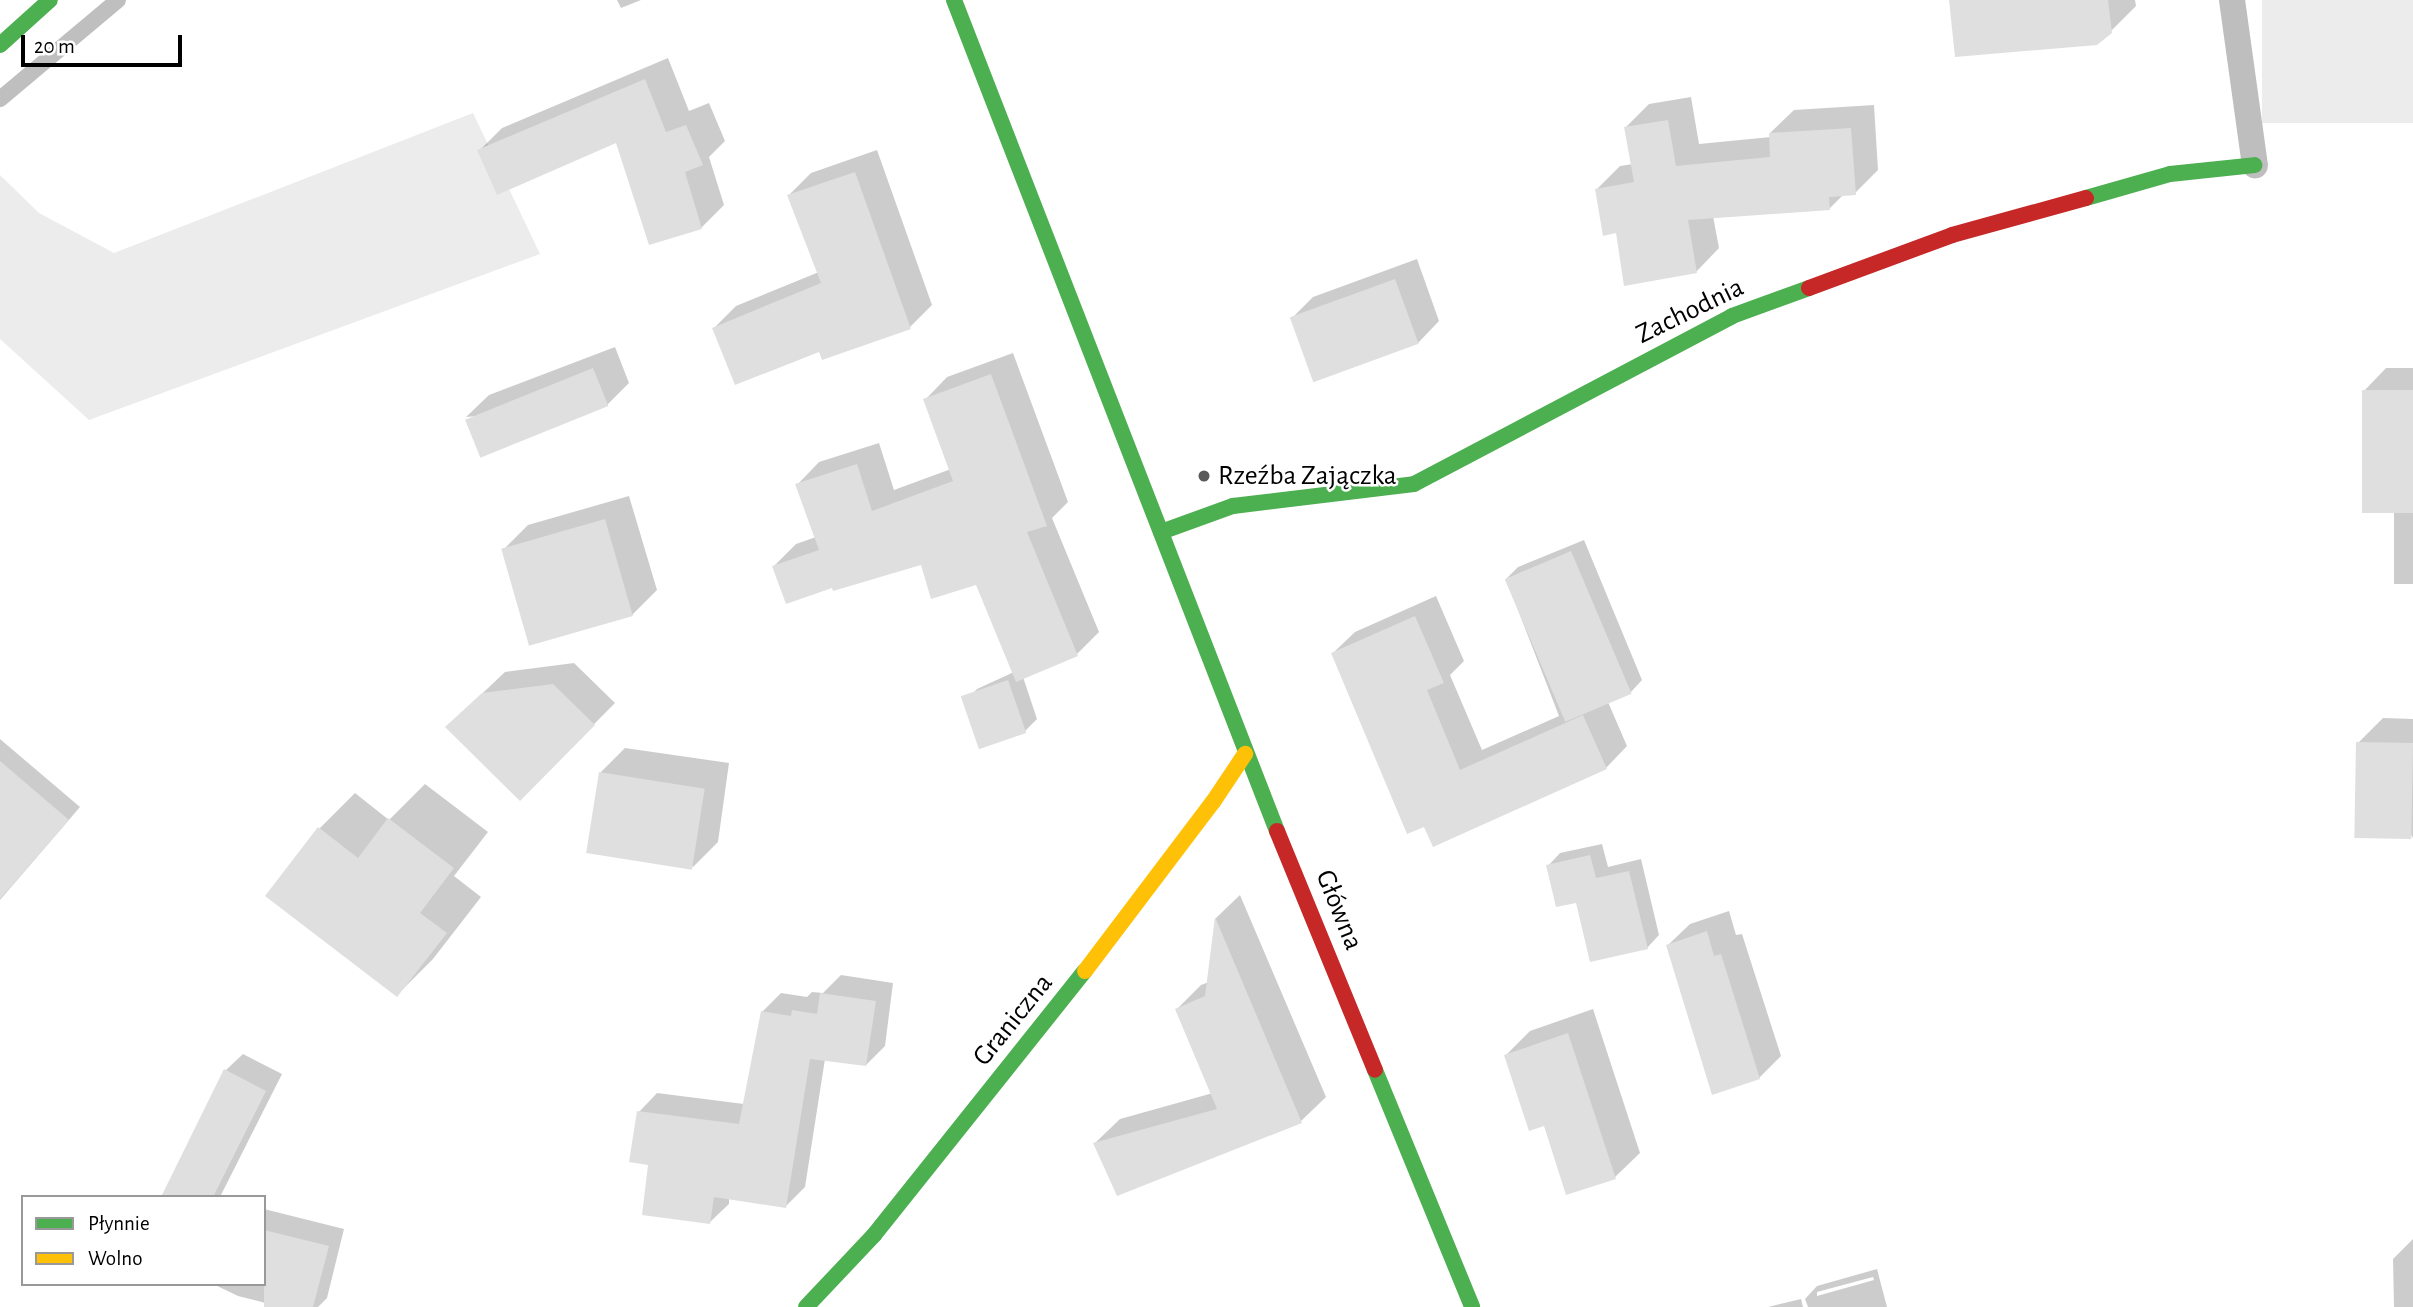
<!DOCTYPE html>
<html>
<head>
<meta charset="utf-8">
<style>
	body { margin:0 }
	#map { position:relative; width:2413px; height:1307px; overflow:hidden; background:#fff; font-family:"Alegreya Sans",sans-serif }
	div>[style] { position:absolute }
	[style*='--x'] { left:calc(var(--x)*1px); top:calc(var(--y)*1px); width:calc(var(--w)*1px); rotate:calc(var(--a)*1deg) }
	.green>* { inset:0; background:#ececec; transform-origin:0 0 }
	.shadow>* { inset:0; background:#0003 }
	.stream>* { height:16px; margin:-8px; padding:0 8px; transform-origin:8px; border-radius:8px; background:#bfbfbf }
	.building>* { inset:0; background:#dfdfdf; transform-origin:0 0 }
	.lane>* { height:26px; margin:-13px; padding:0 13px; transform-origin:13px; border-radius:13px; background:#bebebe }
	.fast>* { height:16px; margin:-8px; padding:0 8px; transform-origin:8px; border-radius:8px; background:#4caf50 }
	.slow>* { height:16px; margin:-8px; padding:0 8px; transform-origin:8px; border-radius:8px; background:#ffc107 }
	.jam>* { height:16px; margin:-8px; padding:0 8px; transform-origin:8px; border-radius:8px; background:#c62828 }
	.dots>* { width:19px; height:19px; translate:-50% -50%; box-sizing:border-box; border:4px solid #fff; border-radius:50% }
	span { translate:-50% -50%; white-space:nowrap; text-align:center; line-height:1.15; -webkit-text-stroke:5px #fff; paint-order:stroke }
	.street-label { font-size:28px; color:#000 }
	.poi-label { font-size:28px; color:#000 }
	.left { translate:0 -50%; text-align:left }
	.legend { position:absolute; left:21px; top:1195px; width:245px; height:91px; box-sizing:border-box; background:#fff; border:2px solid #999; margin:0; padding:9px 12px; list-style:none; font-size:21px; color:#000 }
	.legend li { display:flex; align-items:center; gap:14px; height:35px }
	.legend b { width:35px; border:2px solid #999 }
	.scale { position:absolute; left:21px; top:35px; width:161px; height:32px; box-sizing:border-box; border:4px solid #000; border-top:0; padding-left:9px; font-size:21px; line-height:24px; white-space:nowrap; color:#000; -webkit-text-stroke:5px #fff; paint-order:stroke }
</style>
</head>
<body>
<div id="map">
	<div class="green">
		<div style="left:2262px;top:0;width:151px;height:123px"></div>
		<div style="clip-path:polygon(473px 113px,540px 254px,89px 420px,0 339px,0 175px,39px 213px,114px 253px)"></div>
	</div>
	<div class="shadow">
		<div style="clip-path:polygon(617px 0,641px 0,621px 8px)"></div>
		<div style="clip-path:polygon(1951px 0,2135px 0,2136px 6px,2110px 32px)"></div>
		<div style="clip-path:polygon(668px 58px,689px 111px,709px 103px,725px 141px,709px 157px,724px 205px,701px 228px,617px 141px,479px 151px,502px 128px)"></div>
		<div style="clip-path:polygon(1691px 97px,1699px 144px,1771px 137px,1770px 133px,1794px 110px,1874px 105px,1878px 170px,1855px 193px,1844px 194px,1830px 208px,1713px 216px,1719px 248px,1696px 272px,1617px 231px,1597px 189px,1620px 166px,1633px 164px,1626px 127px,1649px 104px)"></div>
		<div style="clip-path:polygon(877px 150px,932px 305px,910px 327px,821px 350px,714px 328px,736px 306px,819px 272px,789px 195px,811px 173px)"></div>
		<div style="clip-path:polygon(1417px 259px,1439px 321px,1418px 343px,1292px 318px,1313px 297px)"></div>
		<div style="clip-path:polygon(615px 347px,629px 383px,607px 405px,466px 417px,489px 395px)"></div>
		<div style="clip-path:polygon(1013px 353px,1068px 502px,1052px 518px,1099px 632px,1077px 654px,1023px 677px,1037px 719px,1025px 731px,965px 701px,977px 689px,1014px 672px,977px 583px,922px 563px,833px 586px,774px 566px,796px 544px,816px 537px,797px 485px,819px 462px,879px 443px,894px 490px,951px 469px,925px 400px,947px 377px)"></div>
		<div style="clip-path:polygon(2386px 368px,2413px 368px,2413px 584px,2394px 584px,2394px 511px,2364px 391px)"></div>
		<div style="clip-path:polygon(629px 496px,657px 590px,632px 615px,503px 550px,528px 525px)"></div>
		<div style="clip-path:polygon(1584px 540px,1642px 680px,1630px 693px,1608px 702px,1627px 746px,1606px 768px,1434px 844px,1333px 653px,1355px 632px,1436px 596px,1464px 661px,1450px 675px,1482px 750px,1559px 716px,1506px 579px,1518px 567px)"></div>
		<div style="clip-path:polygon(574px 663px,615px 703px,520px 799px,469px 706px,505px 672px)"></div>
		<div style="clip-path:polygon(2383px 718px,2413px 719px,2413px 838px,2358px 743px)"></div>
		<div style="clip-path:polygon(0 739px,80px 807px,0 900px)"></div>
		<div style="clip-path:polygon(625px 748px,729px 763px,718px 842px,693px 867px,600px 773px)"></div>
		<div style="clip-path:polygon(425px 784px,488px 832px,454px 876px,481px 897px,433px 959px,397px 995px,319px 829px,355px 793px,389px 820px)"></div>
		<div style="clip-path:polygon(1602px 844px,1608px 867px,1641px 859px,1659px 935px,1647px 948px,1548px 866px,1560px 853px)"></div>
		<div style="clip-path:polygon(1240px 895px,1326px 1097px,1301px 1121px,1118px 1194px,1095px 1143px,1120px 1119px,1213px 1093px,1177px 1009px,1201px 985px,1209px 982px,1216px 918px)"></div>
		<div style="clip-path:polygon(1729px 911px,1736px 935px,1742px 934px,1781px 1056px,1759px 1078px,1668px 945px,1690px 924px)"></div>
		<div style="clip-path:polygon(841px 975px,893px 983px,885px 1046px,866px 1065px,825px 1059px,805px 1187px,786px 1206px,729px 1197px,729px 1204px,710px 1222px,650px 1164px,639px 1112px,657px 1093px,744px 1104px,762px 1012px,781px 993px,807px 997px,812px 992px,823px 993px)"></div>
		<div style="clip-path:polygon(1593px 1009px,1640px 1153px,1615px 1177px,1545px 1124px,1506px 1055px,1530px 1031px)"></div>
		<div style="clip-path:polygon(243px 1054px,282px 1074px,220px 1197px,162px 1197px,226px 1070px)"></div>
		<div style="clip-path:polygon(264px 1209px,344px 1229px,327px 1298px,318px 1307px,281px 1307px,238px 1296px,213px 1284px,264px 1284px)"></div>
		<div style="clip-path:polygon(2413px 1239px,2413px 1307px,2394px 1307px,2393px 1259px)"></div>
		<div style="clip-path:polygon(evenodd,1877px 1269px,1887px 1307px,1808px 1307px,1805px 1299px,1817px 1286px,1877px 1269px,1873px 1277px,1874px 1280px,1817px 1296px,1817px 1292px,1873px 1277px)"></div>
		<div style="clip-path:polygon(1801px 1299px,1803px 1307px,1768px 1307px)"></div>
	</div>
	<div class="stream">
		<div style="--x:0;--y:99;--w:154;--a:-40"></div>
	</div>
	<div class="building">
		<div style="clip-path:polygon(1949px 0,2108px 0,2112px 33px,2097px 45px,1955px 57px)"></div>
		<div style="clip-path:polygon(645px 79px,666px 132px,686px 125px,703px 165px,685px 172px,702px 229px,649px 245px,616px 143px,497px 195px,477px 150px)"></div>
		<div style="clip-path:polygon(1668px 120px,1676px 166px,1770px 157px,1769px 133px,1851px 128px,1856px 195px,1829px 197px,1830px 210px,1688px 220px,1697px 273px,1624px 286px,1616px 233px,1603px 236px,1595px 189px,1634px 182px,1624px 127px)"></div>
		<div style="clip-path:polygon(855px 172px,911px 329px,822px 360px,819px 352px,735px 385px,712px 328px,821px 283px,787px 195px)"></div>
		<div style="left:1395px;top:279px;width:69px;height:112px;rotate:70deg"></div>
		<div style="left:593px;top:368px;width:41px;height:138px;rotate:68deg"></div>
		<div style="clip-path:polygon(991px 374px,1047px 526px,1027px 532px,1078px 656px,1016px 682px,976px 585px,931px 599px,921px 565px,833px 591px,832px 588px,786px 604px,772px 566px,819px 550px,795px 484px,857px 464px,872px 511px,953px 481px,923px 399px)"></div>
		<div style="left:2362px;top:390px;width:51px;height:123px"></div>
		<div style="left:605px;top:519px;width:101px;height:108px;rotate:74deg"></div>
		<div style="left:1571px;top:551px;width:155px;height:72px;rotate:67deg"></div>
		<div style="clip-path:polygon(1415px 616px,1444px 683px,1427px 690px,1460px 770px,1583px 715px,1607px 769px,1433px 847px,1424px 827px,1407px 834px,1331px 653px)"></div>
		<div style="left:1008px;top:680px;width:56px;height:50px;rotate:71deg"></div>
		<div style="clip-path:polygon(553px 684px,595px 725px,520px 801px,445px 727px,482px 693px)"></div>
		<div style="left:2356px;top:742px;width:57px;height:96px;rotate:1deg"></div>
		<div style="clip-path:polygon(0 761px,69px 820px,0 899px)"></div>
		<div style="left:599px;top:772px;width:107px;height:82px;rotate:9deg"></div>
		<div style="clip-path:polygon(388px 818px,454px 868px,420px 913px,447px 933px,397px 997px,265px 896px,318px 827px,358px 858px)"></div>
		<div style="clip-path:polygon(1590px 855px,1596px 878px,1629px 871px,1648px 949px,1590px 962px,1576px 903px,1556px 907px,1546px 865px)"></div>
		<div style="clip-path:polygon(1215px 917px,1302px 1123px,1117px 1196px,1093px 1143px,1217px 1109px,1175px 1009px,1205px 996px)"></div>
		<div style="clip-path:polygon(1707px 931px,1714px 956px,1721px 954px,1760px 1079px,1712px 1095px,1666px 945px)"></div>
		<div style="clip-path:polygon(820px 993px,876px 1001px,866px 1066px,810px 1059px,786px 1208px,714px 1197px,710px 1224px,642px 1215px,648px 1165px,629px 1162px,637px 1111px,739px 1124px,761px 1011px,791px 1016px,792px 1010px,817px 1014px)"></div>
		<div style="clip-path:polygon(1568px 1033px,1616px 1179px,1566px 1195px,1544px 1126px,1529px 1131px,1504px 1055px)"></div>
		<div style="clip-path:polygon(224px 1069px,266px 1091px,213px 1197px,161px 1197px)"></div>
		<div style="clip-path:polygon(264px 1230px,329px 1246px,313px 1307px,264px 1307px)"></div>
	</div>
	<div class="lane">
		<div style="--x:2232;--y:0;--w:167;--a:82.1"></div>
	</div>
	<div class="fast">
		<div style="--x:954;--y:0;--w:892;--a:68.76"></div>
		<div style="--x:0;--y:45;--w:67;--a:-42"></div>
		<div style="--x:2086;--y:198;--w:87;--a:-15.9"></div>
		<div style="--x:2170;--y:174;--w:85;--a:-6"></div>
		<div style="--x:1161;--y:532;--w:77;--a:-19.9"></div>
		<div style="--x:1233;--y:506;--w:182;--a:-6.9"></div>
		<div style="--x:1414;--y:484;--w:360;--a:-27.8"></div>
		<div style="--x:1732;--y:316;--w:82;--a:-20"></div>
		<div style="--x:1375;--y:1070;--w:256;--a:67.7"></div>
		<div style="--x:806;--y:1307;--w:99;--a:-46.6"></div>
		<div style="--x:874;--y:1235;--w:338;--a:-51.4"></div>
	</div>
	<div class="slow">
		<div style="--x:1085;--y:971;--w:212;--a:-52.9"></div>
		<div style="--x:1213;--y:802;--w:58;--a:-56.3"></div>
	</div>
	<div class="jam">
		<div style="--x:1809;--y:288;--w:153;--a:-20.3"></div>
		<div style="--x:1952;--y:235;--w:139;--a:-15.4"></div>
		<div style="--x:1277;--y:831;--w:258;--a:67.7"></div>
	</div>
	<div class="dots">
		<div style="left:1204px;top:476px;background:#595959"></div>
	</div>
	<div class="street-label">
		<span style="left:1690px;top:311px;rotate:-26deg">Zachodnia</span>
		<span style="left:1339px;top:910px;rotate:68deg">Główna</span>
		<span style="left:1013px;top:1020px;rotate:-51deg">Graniczna</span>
	</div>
	<div class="poi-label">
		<span class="left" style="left:1218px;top:476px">Rzeźba Zajączka</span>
	</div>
	<ul class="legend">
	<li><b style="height:9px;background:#4caf50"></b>Płynnie</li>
	<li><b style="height:9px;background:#ffc107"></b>Wolno</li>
	</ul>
	<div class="scale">20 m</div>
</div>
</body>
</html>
